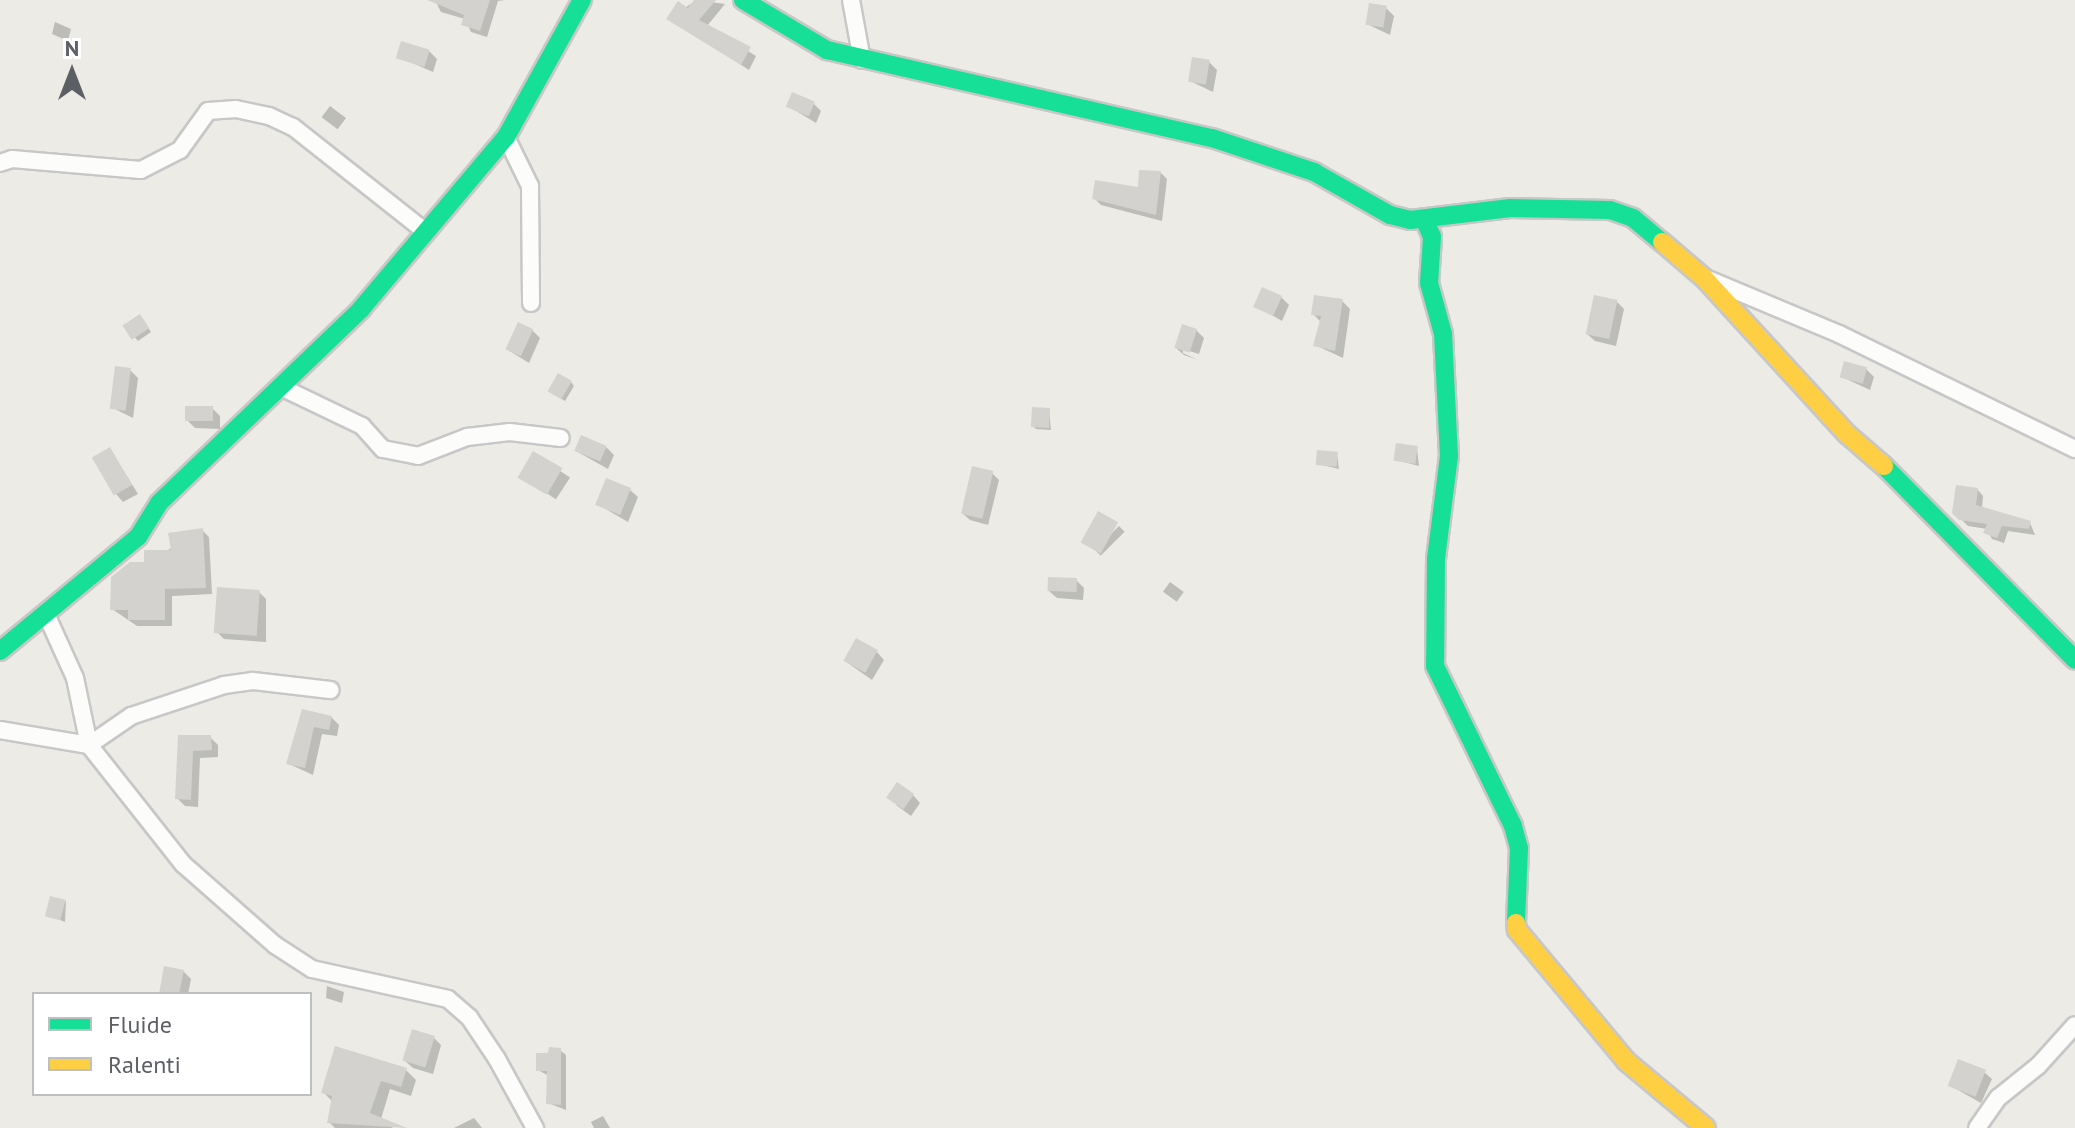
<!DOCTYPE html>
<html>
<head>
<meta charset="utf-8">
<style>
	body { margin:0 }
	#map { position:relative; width:2075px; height:1128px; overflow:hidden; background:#ecebe6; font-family:"PT Sans",sans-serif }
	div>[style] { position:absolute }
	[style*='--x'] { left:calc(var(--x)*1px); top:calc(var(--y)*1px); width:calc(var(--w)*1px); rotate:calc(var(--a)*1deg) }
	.shadow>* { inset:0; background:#0003; transform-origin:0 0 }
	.building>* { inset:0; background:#d3d2cf; transform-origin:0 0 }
	.roads { filter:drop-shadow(2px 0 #c8c7c7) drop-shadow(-2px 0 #c8c7c7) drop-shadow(0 2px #c8c7c7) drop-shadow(0 -2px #c8c7c7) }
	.street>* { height:16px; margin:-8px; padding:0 8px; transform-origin:8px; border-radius:8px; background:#fcfcfb }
	.fast>* { height:18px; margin:-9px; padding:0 9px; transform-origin:9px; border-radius:9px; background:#16e098 }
	.slow>* { height:18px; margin:-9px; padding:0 9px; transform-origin:9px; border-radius:9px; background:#ffcf43 }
	span { translate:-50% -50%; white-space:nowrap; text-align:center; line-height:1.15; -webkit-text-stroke:6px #fff; paint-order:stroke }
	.legend { position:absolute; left:32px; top:992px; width:280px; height:104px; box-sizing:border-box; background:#fff; border:2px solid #bebfc1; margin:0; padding:10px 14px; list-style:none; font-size:24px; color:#5c5f64 }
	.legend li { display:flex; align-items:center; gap:16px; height:40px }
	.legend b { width:40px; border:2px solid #bebfc1 }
	.north { position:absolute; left:32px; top:32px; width:80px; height:80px; -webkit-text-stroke:6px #fff; paint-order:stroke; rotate:0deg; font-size:22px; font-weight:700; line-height:32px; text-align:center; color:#5c5f64 }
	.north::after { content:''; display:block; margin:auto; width:28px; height:36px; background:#5c5f64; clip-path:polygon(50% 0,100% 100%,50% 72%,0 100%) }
</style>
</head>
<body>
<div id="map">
	<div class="shadow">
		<div style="clip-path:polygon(435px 0,505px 0,498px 1px,487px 37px,471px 32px,465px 19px,441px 12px)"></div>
		<div style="clip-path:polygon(697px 0,725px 4px,707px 26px,756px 56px,749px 70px,669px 18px)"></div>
		<div style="clip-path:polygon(1386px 8px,1394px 16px,1390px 35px,1367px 24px)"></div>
		<div style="clip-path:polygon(55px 22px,71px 29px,68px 41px,52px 34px)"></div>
		<div style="clip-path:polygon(429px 51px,437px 59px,433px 72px,399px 57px)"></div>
		<div style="clip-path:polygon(1209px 62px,1217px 70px,1213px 92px,1190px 81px)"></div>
		<div style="clip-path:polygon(814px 104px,821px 111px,816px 123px,788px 106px)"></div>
		<div style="left:330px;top:106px;width:20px;height:14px;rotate:37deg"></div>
		<div style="clip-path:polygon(1161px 173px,1167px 179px,1162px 221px,1101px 205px,1094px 198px,1140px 189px)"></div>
		<div style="clip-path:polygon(1281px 297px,1289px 305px,1282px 321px,1256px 306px)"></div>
		<div style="clip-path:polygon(1342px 301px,1350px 309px,1343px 358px,1315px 345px,1321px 322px,1313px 314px)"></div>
		<div style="clip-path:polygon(1616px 301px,1624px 309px,1616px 346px,1595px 341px,1587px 334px)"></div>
		<div style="clip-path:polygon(143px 320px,151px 332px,138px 341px,126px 327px)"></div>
		<div style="clip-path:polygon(532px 330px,540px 338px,529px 363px,508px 350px)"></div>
		<div style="clip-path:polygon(1196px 330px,1204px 338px,1199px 354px,1183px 349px,1183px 353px,1198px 360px,1184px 355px,1176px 348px)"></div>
		<div style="clip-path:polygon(1866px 369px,1874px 377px,1870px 390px,1842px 377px)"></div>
		<div style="clip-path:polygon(130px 370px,138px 378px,133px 418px,113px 408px)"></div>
		<div style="clip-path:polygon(571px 382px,574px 386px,565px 401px,553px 394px)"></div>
		<div style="clip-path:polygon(212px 408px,220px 416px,220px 429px,195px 428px,187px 420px)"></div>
		<div style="clip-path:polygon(1049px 410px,1051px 430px,1036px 429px,1033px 426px)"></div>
		<div style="clip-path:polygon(606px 447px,614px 455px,608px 469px,576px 451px)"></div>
		<div style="clip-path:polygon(1417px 448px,1419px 466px,1396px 460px)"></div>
		<div style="clip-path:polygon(110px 449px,138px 494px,123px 502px,116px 494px)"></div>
		<div style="left:534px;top:454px;width:43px;height:26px;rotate:33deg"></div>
		<div style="clip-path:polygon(1337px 454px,1339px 469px,1318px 464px)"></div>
		<div style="clip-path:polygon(992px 473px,999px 480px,988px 525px,970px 520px,962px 513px)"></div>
		<div style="clip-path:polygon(1977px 489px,1983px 496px,1982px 508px,2030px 523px,2035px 535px,2008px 531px,2004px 543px,1992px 539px,1987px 529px,1968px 526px,1954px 512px)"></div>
		<div style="clip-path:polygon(630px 490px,638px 497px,628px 522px,597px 504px)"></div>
		<div style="left:1119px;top:526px;width:8px;height:34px;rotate:45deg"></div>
		<div style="clip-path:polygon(202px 530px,209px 537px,212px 594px,172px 596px,172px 626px,137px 626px,112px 609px,146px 563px)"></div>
		<div style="clip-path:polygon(1076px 580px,1084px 588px,1083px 600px,1057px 598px,1049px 591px)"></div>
		<div style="left:1170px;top:582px;width:17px;height:12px;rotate:36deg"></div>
		<div style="clip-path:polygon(259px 592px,266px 599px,266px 642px,224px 639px,217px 632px)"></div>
		<div style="clip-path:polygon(877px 652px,884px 660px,872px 680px,845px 661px)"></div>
		<div style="clip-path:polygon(303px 712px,331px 717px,339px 725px,337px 736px,322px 734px,313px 775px,289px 764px)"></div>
		<div style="clip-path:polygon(180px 737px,210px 737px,218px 745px,218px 757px,200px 758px,198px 807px,185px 806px,177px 798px)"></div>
		<div style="clip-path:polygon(913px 795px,920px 803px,911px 816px,896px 805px)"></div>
		<div style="clip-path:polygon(66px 901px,65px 922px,48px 915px)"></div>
		<div style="clip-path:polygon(183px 971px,191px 979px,188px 994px,161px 994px)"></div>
		<div style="clip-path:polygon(327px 986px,344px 992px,342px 1003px,326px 998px)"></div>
		<div style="clip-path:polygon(434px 1038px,441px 1045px,433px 1074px,413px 1068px,405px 1061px)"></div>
		<div style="clip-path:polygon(560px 1050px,566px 1055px,566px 1110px,548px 1103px,549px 1076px,538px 1070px,538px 1055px)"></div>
		<div style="clip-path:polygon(406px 1070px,416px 1080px,411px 1096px,390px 1089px,381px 1119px,393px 1128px,335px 1128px,330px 1123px,333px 1102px,323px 1092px)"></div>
		<div style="clip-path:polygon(1984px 1072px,1992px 1079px,1981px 1103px,1949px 1085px)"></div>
		<div style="clip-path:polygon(603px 1116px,610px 1128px,594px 1128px,591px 1122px)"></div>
		<div style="clip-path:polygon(474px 1118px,482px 1128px,454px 1128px)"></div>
	</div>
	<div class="building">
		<div style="clip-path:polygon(427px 0,490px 0,480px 31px,461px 25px,464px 15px)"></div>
		<div style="clip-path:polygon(694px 0,716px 0,699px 20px,751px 47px,741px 65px,666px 19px,678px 1px,688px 8px)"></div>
		<div style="left:1369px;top:3px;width:18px;height:22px;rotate:9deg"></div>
		<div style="left:401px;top:41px;width:30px;height:18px;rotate:17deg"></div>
		<div style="left:1192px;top:57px;width:18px;height:25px;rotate:9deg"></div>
		<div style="left:792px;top:92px;width:25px;height:16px;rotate:23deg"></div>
		<div style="clip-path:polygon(1139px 170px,1161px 171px,1156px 215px,1092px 199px,1095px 180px,1138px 187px)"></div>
		<div style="left:1262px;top:287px;width:22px;height:22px;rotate:24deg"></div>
		<div style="clip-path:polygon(1314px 295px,1343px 299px,1335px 351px,1313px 346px,1321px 316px,1311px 315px)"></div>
		<div style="left:1594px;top:295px;width:24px;height:40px;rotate:12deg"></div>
		<div style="left:140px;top:314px;width:17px;height:21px;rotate:57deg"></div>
		<div style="left:518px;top:322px;width:17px;height:30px;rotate:25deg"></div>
		<div style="left:1182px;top:324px;width:16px;height:25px;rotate:18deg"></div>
		<div style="left:1844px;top:361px;width:24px;height:17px;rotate:15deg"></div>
		<div style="left:115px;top:366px;width:16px;height:43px;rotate:7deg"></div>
		<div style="left:558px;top:373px;width:16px;height:21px;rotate:30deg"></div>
		<div style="left:185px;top:406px;width:28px;height:15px"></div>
		<div style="left:1032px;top:407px;width:18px;height:20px;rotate:3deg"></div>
		<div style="left:581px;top:435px;width:28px;height:17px;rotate:23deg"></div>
		<div style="left:1396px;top:443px;width:22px;height:18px;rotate:8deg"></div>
		<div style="left:110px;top:447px;width:44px;height:21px;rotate:60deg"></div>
		<div style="left:1317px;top:450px;width:21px;height:15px;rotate:5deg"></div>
		<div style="left:533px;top:451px;width:34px;height:31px;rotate:30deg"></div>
		<div style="left:972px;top:466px;width:22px;height:49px;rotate:13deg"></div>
		<div style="left:606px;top:478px;width:27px;height:29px;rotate:22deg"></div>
		<div style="clip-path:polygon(1956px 485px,1978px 488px,1976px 505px,2031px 521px,2029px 529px,2002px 526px,1997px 538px,1983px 533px,1987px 524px,1959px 520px,1952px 513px)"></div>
		<div style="left:1098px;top:511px;width:23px;height:36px;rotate:29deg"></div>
		<div style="clip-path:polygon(203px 528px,206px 588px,165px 589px,165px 620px,128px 620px,128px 610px,110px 610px,111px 577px,130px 562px,144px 562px,144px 550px,171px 550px,168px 533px)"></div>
		<div style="left:1048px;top:577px;width:29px;height:14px;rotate:2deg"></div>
		<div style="left:217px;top:587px;width:43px;height:46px;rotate:4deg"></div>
		<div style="left:856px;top:638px;width:25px;height:26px;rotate:29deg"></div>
		<div style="clip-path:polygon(302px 709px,332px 716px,329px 730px,314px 727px,305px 768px,286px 764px)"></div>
		<div style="clip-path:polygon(178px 735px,211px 735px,212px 750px,193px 751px,191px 800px,175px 799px)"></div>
		<div style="left:897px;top:782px;width:21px;height:19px;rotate:35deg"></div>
		<div style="left:50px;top:896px;width:16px;height:21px;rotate:14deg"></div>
		<div style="clip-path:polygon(164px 966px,184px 970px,179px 994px,159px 994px)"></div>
		<div style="left:412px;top:1029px;width:24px;height:33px;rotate:17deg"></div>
		<div style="clip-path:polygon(335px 1046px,407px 1068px,401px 1087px,381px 1081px,370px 1113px,407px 1128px,327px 1123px,332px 1096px,321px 1093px)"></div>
		<div style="clip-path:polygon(549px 1047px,561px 1048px,561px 1105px,546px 1104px,547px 1071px,536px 1071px,536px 1053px,548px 1053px)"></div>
		<div style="left:1958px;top:1059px;width:30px;height:29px;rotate:21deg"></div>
	</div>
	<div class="roads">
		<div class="street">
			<div style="--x:851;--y:0;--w:61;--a:79.6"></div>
			<div style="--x:506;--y:137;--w:55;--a:63.9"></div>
			<div style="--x:530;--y:186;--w:117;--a:89.5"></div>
			<div style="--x:0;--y:163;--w:13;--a:-18"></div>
			<div style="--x:12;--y:159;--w:129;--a:4.9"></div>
			<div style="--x:141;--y:170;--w:44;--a:-27.1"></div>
			<div style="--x:180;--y:150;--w:48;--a:-54.3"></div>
			<div style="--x:208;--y:111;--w:28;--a:-4"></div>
			<div style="--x:236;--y:109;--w:34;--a:12"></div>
			<div style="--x:269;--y:116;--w:26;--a:25"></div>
			<div style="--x:293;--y:127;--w:169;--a:38.3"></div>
			<div style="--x:1710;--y:280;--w:140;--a:22.7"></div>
			<div style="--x:1839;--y:334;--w:263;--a:26"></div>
			<div style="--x:283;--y:388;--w:88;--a:25.7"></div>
			<div style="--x:362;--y:426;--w:31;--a:48"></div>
			<div style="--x:383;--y:449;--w:36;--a:11"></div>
			<div style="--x:418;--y:456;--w:53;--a:-21.2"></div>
			<div style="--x:467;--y:437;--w:43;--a:-6.6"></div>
			<div style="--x:510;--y:432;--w:51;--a:6.7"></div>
			<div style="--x:46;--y:614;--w:70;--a:65.6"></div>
			<div style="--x:75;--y:678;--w:68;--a:78.2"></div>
			<div style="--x:0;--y:730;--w:90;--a:9.6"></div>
			<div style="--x:89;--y:745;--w:152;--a:51.7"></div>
			<div style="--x:183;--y:864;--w:123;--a:41.4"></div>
			<div style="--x:275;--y:945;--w:44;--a:33"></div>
			<div style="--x:312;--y:969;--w:139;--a:12.4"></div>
			<div style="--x:448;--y:999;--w:28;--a:41"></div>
			<div style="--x:469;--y:1017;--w:50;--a:56.3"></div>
			<div style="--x:497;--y:1059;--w:79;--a:61.2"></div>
			<div style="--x:89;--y:745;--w:51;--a:-34.6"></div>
			<div style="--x:131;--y:716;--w:98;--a:-18.4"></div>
			<div style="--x:224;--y:685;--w:29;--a:-8"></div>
			<div style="--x:253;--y:681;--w:78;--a:6.7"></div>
			<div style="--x:1977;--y:1128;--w:37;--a:-55"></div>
			<div style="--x:1998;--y:1098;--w:51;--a:-38.7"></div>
			<div style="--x:2038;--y:1066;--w:55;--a:-47.9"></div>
		</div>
		<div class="fast">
			<div style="--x:743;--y:0;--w:98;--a:30.8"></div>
			<div style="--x:827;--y:50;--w:395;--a:12.9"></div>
			<div style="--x:1212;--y:138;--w:108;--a:18.4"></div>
			<div style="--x:1314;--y:172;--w:87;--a:29.5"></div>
			<div style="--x:1390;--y:215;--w:21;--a:14"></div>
			<div style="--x:1410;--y:220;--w:101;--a:-6.8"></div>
			<div style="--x:1510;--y:208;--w:100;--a:1.1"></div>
			<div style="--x:1610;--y:210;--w:24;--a:19"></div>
			<div style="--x:1633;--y:218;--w:38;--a:40"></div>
			<div style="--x:1425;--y:221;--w:17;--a:66"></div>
			<div style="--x:1432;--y:237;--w:46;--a:93.7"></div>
			<div style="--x:1429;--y:283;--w:53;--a:74.6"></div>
			<div style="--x:1443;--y:334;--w:122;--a:87.2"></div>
			<div style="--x:1449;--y:456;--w:104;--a:97.2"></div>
			<div style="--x:1436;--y:559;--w:107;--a:90.5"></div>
			<div style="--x:1435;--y:666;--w:178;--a:64"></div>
			<div style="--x:1513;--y:826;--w:23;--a:75"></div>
			<div style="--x:1519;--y:848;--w:75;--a:92.3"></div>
			<div style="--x:1884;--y:466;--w:272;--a:45.4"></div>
			<div style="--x:0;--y:651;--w:179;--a:-39.6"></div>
			<div style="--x:138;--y:537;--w:40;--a:-58"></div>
			<div style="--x:159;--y:503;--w:280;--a:-43.8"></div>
			<div style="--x:361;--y:309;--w:225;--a:-49.9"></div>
			<div style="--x:506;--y:137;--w:157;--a:-61"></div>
		</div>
		<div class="slow">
			<div style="--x:1662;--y:242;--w:55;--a:40.6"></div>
			<div style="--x:1704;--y:278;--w:212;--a:47.5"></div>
			<div style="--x:1847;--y:434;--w:49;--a:40.9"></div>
			<div style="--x:1516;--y:923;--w:7;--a:82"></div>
			<div style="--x:1517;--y:930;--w:170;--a:50.2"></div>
			<div style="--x:1626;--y:1061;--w:104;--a:39.9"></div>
		</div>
	</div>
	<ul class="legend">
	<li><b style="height:10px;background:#16e098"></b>Fluide</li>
	<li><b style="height:10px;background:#ffcf43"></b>Ralenti</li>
	</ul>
	<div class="north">N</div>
</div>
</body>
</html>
